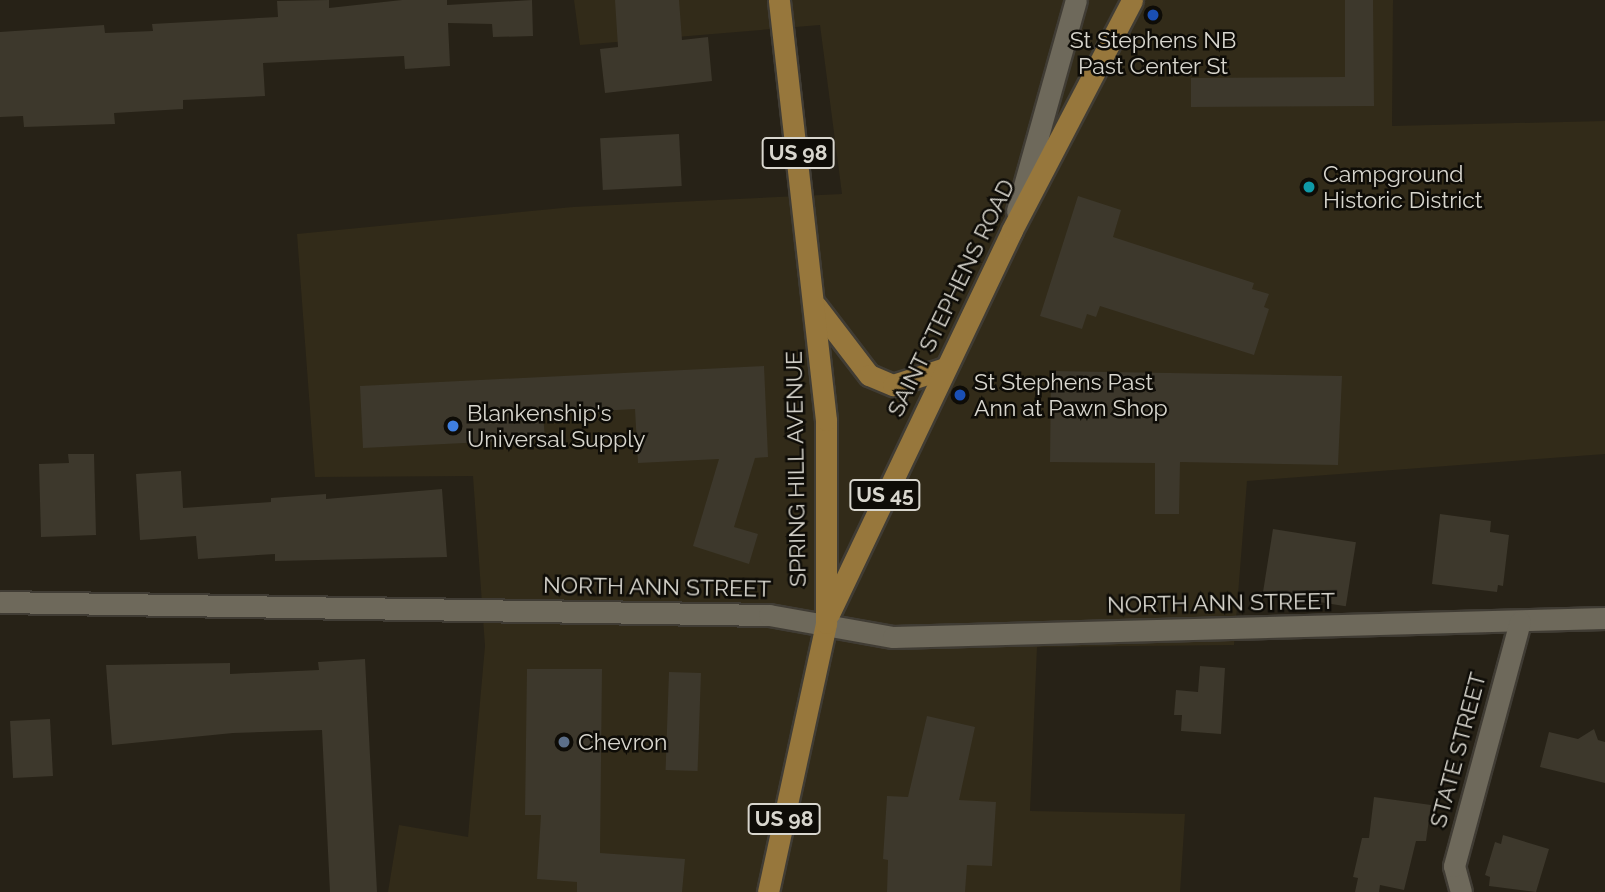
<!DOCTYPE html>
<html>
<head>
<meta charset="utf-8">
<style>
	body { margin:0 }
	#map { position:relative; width:1605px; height:892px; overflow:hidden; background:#272217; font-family:Raleway,sans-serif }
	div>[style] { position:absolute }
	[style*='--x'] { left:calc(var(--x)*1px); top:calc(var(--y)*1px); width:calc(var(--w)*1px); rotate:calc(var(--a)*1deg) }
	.built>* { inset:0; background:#322b19 }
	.building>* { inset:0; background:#3d382c; transform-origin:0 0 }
	.roads { filter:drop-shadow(2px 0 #403c34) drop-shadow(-2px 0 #403c34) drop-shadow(0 2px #403c34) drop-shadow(0 -2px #403c34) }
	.minor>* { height:21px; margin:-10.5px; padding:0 10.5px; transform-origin:10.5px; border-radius:10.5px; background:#6e695b }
	.major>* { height:21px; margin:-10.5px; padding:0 10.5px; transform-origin:10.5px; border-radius:10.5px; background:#97773c }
	.dots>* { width:19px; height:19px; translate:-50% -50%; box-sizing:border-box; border:4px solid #0e0c07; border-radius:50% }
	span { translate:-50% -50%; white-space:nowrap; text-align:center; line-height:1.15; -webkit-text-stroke:5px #0e0c07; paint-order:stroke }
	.shield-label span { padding:2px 5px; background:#0e0c07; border:2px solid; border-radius:5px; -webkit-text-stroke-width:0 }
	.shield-label { font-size:21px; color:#d8d6ce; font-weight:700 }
	.poi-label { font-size:23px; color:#d8d6ce }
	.left { translate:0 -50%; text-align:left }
	.street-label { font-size:23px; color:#d8d6ce }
</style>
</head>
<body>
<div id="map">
	<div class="built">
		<div style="clip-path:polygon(574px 0,1393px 0,1392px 126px,1605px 121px,1605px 454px,1247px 481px,1234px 645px,1037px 647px,1030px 811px,1185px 814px,1180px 892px,388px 892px,399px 825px,468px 837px,485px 646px,473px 476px,315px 477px,297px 234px,573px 207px,842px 194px,820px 25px,580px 45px)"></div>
	</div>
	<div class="building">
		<div style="clip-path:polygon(329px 0,329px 8px,402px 0,447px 0,447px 5px,532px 0,533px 36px,493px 37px,492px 24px,448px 23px,450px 66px,405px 69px,404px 56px,263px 63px,265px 96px,183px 100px,183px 109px,114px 113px,115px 124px,24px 127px,23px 116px,0 117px,0 32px,104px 25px,105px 33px,153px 31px,152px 24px,278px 17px,277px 1px)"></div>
		<div style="clip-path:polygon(615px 0,679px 0,682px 40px,708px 37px,712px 81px,605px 93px,600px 49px,618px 47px)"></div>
		<div style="clip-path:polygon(1345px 0,1373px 0,1374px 106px,1191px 107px,1191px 78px,1345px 77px)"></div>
		<div style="left:679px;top:134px;width:52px;height:79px;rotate:87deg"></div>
		<div style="clip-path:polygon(1078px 196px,1121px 210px,1113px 237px,1254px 283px,1252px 289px,1269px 294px,1264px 307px,1269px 309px,1254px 355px,1100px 306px,1096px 317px,1087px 314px,1082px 329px,1040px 316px)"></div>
		<div style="clip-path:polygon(764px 366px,768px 457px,755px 458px,734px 527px,758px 534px,749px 564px,693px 546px,719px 459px,638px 463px,635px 409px,543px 414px,545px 439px,363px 448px,360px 386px)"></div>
		<div style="clip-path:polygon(1051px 371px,1342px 376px,1338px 465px,1180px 462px,1179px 514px,1155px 514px,1155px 463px,1050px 462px)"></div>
		<div style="clip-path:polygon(68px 454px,94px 454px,96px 535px,41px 537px,39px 464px,69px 463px)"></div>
		<div style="clip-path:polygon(181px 471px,183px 508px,271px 502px,271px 498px,326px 494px,326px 499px,442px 489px,447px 557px,275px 561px,275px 554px,198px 559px,196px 536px,140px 540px,136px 474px)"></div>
		<div style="clip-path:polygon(1440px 514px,1491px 521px,1490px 532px,1509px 535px,1503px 586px,1498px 585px,1497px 592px,1432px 584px)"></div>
		<div style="left:1273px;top:529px;width:84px;height:65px;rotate:9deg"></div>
		<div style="clip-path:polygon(365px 659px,377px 892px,330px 892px,322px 730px,233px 733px,112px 745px,106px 665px,230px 663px,230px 674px,319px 670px,318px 662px)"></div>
		<div style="clip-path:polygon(1200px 666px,1225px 668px,1221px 734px,1181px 731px,1182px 715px,1174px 715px,1176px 690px,1198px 692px)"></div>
		<div style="clip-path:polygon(527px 669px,602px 669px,600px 853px,685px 859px,682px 892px,577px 892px,577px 882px,537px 879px,541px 815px,525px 815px)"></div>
		<div style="left:669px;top:672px;width:32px;height:98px;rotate:2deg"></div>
		<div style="clip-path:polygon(927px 716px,975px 727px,959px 800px,996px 802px,992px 866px,967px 865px,965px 892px,887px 892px,888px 860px,883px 859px,887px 796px,908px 797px)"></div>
		<div style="left:50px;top:719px;width:57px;height:40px;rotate:87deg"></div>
		<div style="clip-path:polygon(1594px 729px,1598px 740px,1605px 742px,1605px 783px,1540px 767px,1549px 732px,1578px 739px)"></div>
		<div style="clip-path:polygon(1374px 797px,1431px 805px,1426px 841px,1416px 841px,1404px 890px,1380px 885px,1379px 892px,1355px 892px,1358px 878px,1353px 877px,1362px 838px,1369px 838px)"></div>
		<div style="clip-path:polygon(1503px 835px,1549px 849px,1536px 892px,1489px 886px,1490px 877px,1485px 875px,1495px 842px,1501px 844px)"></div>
	</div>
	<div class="roads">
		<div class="minor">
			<div style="--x:1017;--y:211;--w:219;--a:-74.4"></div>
			<div style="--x:0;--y:602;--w:769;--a:0.97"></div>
			<div style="--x:769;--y:615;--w:126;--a:10.1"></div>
			<div style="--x:893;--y:637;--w:712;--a:-1.53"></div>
			<div style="--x:1461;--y:892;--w:27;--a:-105"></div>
			<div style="--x:1454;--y:866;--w:253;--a:-74.9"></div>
		</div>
		<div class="major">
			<div style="--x:816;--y:306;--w:87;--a:52.5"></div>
			<div style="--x:869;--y:375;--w:26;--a:23"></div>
			<div style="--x:893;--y:385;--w:55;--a:-18.1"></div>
			<div style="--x:829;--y:614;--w:425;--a:-64.5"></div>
			<div style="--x:1012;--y:230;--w:259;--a:-62.4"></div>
			<div style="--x:768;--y:892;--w:275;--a:-77.8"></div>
			<div style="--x:826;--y:623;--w:203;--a:-90"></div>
			<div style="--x:826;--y:420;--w:423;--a:-96.4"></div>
		</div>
	</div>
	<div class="dots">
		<div style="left:1153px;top:15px;background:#1a4fb4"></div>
		<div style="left:1309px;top:187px;background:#0f9aa8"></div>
		<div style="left:960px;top:395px;background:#1a4fb4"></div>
		<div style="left:453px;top:426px;background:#3f7fe0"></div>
		<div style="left:564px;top:742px;background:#5c6f8a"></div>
	</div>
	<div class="shield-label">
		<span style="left:798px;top:153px">US 98</span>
		<span style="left:885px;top:495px">US 45</span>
		<span style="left:784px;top:819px">US 98</span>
	</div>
	<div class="poi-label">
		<span style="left:1153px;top:53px">St Stephens NB<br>Past Center St</span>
		<span class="left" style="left:1323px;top:187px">Campground<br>Historic District</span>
		<span class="left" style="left:974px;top:395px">St Stephens Past<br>Ann at Pawn Shop</span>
		<span class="left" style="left:467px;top:426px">Blankenship's<br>Universal Supply</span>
		<span class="left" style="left:578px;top:742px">Chevron</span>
	</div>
	<div class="street-label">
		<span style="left:951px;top:298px;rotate:-64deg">SAINT STEPHENS ROAD</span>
		<span style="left:796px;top:469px;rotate:-91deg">SPRING HILL AVENUE</span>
		<span style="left:657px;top:587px;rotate:1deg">NORTH ANN STREET</span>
		<span style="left:1221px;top:603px;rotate:-1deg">NORTH ANN STREET</span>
		<span style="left:1458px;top:750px;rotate:-75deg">STATE STREET</span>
	</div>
</div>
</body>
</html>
